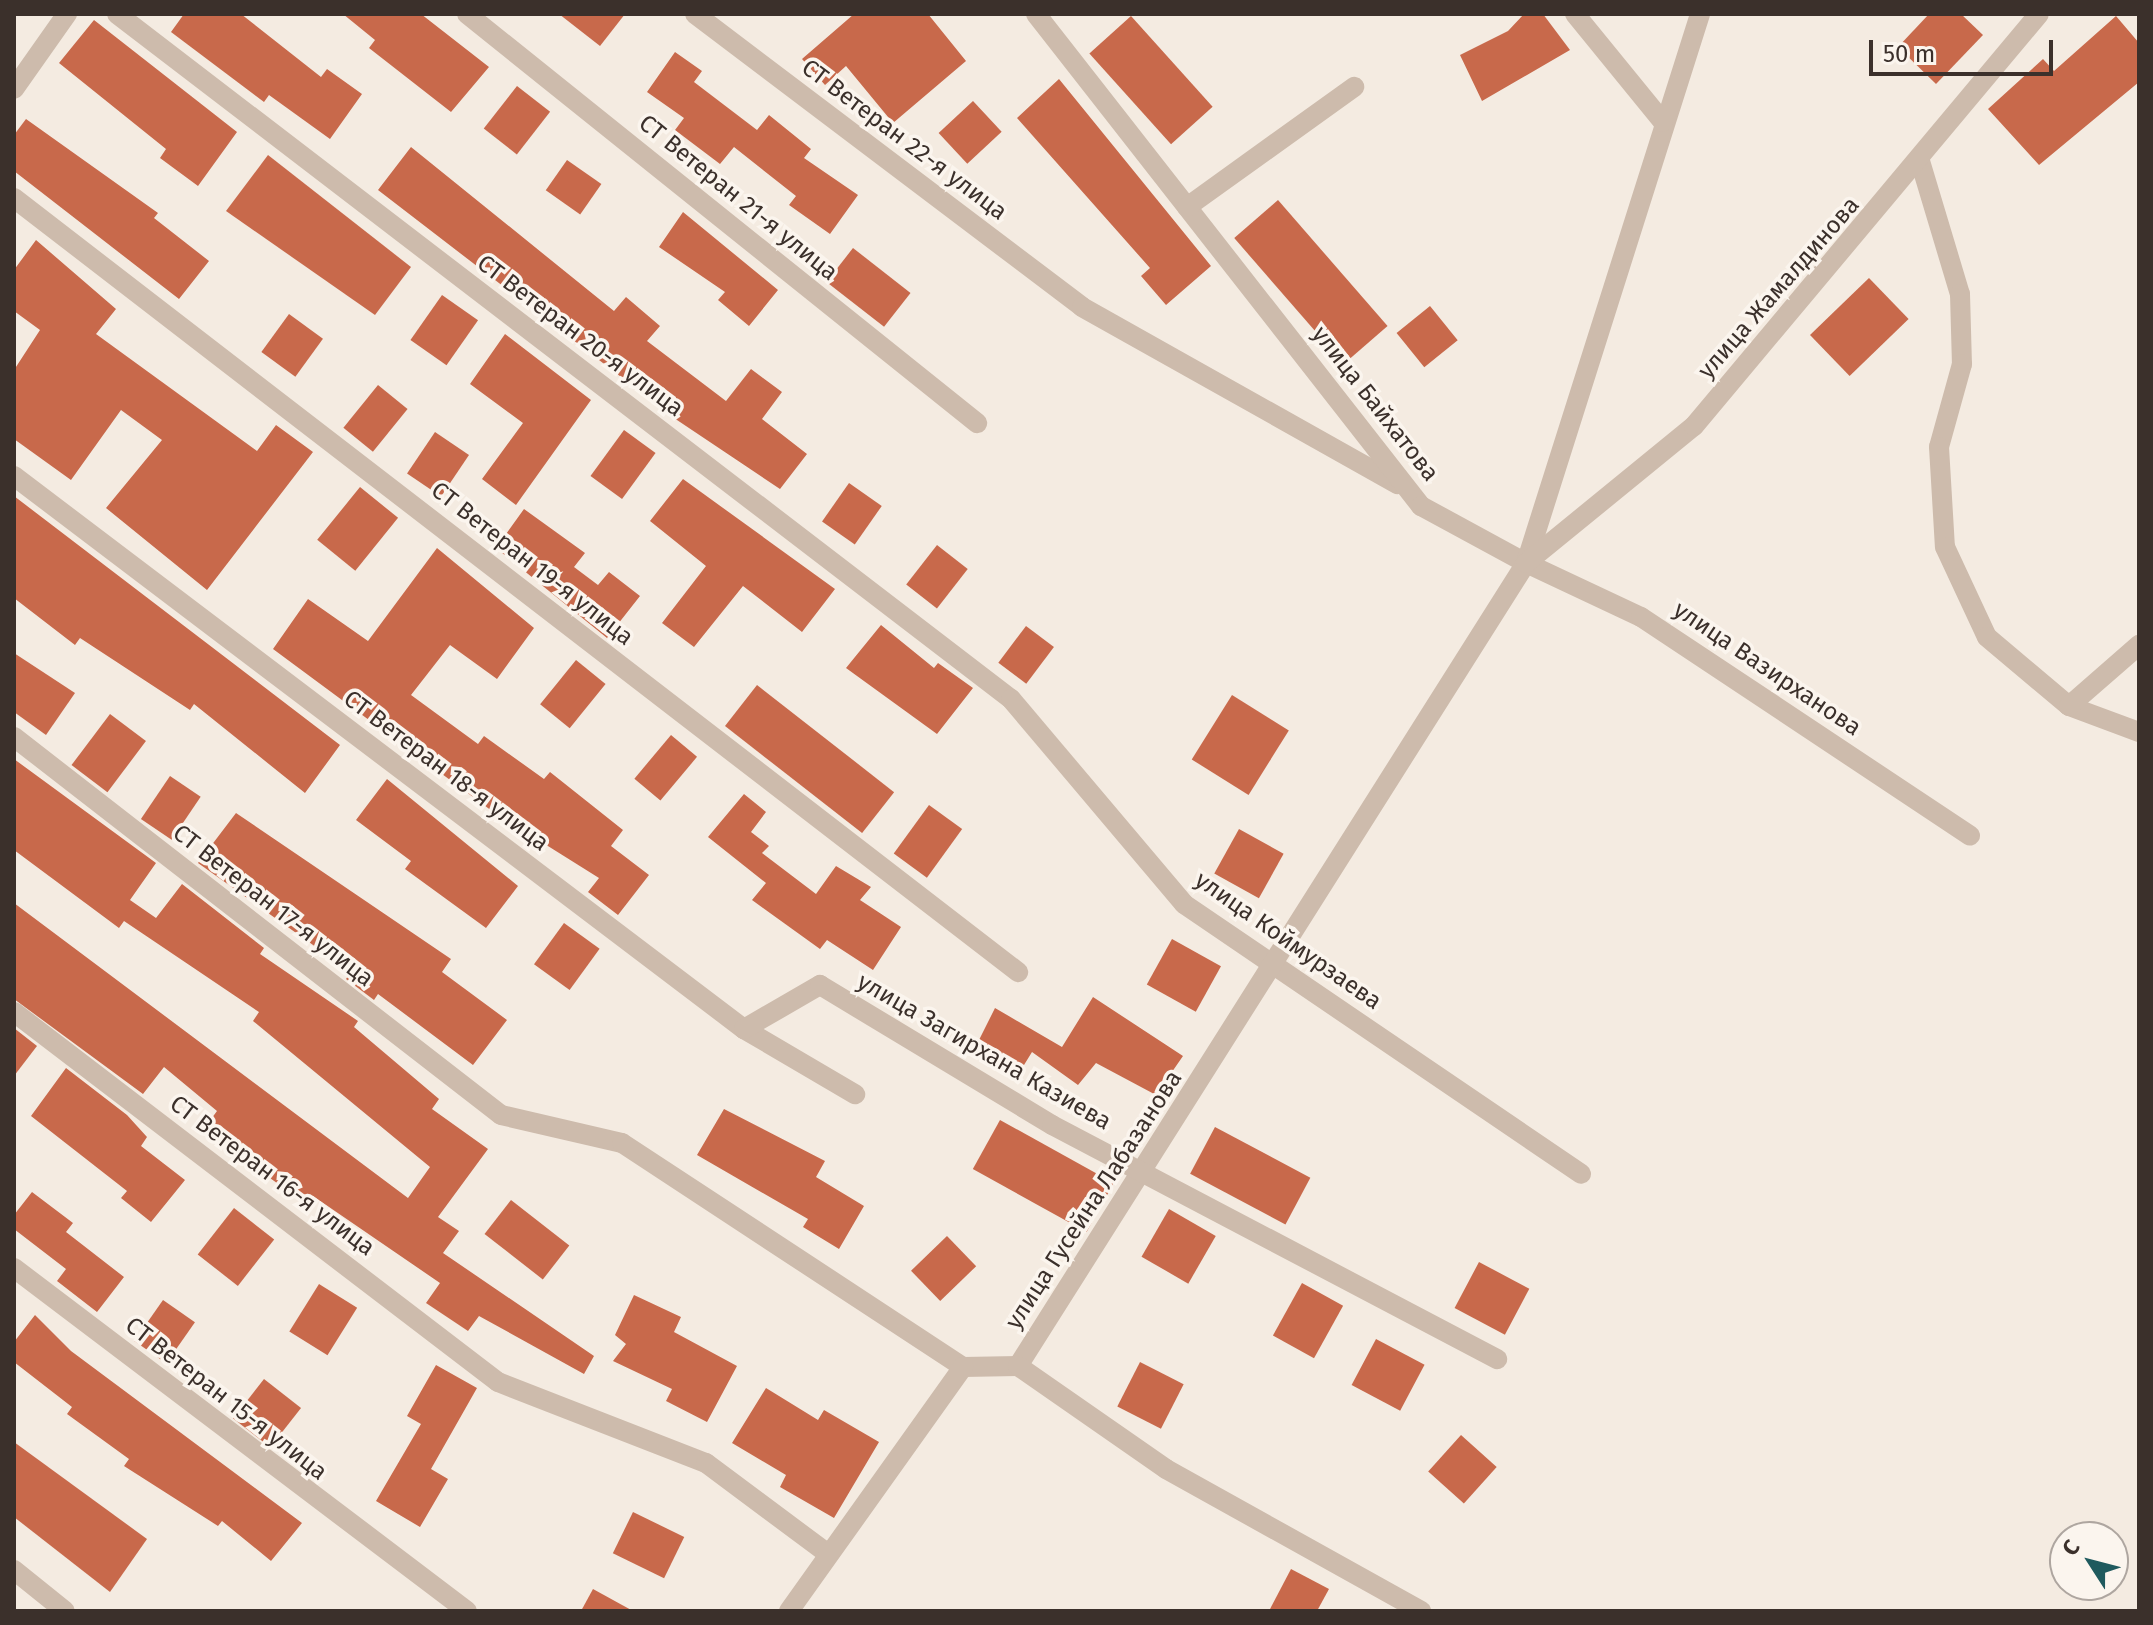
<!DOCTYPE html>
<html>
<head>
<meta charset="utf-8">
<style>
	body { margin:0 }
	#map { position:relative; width:2153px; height:1625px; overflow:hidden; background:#f4ebe1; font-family:"Fira Sans",sans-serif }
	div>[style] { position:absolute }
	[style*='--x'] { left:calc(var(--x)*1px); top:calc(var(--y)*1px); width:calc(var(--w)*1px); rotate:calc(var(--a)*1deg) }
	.building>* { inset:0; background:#c8694b; transform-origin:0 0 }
	.street>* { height:20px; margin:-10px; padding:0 10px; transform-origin:10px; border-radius:10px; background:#cdbbac }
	span { translate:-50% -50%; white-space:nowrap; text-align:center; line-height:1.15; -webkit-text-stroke:7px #fbf5ee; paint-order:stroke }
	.street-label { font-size:24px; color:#3b302b }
	.frame { position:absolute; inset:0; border:16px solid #3b302b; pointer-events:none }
	.north { position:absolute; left:2049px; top:1521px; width:80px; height:80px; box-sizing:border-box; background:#fbf5ee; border:2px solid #aea6a0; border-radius:50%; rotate:306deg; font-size:22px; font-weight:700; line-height:32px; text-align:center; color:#3b302b }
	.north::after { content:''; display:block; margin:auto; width:28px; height:36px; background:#1f5a5e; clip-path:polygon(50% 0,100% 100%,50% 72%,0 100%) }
	.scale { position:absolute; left:1869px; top:40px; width:184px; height:36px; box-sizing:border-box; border:4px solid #3b302b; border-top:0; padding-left:10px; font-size:24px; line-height:28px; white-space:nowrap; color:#3b302b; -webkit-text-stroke:6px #fbf5ee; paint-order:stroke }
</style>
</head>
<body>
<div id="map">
	<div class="building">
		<div style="clip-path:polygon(184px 14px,241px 14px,321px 77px,327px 69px,362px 94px,330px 139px,269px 95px,264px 102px,171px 32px)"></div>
		<div style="clip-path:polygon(343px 14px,421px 14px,489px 67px,451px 112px,369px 48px,375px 40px)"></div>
		<div style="clip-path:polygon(559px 14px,625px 14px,600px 46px)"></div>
		<div style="clip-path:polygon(854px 14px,928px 14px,966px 61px,893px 123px,846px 66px,825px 85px,802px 59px)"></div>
		<div style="clip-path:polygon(1524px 14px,1543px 14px,1570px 50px,1482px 101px,1460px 55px,1508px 31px)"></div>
		<div style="clip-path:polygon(1929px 14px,1961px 14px,1983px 35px,1936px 84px,1898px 47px)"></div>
		<div style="left:1131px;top:16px;width:122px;height:56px;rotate:48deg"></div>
		<div style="clip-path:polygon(2116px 16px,2139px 43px,2139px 82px,2039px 165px,1988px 109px,2043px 59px,2054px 71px)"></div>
		<div style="clip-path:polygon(94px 20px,237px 132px,198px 186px,160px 158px,166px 149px,59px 63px)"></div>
		<div style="clip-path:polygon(675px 52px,702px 71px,694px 82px,757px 130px,769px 115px,811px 149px,804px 158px,858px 195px,830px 234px,789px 205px,796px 196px,734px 147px,720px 164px,675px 130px,684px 118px,647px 92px)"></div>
		<div style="clip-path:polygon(1059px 79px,1211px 266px,1166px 305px,1141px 276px,1150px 268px,1017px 118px)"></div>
		<div style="left:517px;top:86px;width:42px;height:54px;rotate:38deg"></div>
		<div style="left:973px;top:101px;width:42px;height:47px;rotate:47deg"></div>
		<div style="clip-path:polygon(26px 119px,158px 213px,154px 218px,209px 261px,179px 299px,14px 171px,14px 135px)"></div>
		<div style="clip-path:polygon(411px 147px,614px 311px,626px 297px,660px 326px,647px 341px,726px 401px,751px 369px,782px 392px,762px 419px,807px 454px,780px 489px,677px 420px,378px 190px)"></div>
		<div style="clip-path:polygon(268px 155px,411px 267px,375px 315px,226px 211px)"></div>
		<div style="left:567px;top:160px;width:42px;height:37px;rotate:35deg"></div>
		<div style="left:1278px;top:200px;width:167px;height:58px;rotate:49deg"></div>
		<div style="clip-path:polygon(683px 212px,778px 290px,749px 326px,718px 300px,725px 292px,659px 247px)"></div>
		<div style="clip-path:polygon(36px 240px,116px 309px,96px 334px,257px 451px,276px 425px,313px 452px,207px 590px,106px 508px,162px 440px,121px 410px,71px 480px,14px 439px,14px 370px,40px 330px,14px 311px,14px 270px)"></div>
		<div style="left:853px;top:248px;width:73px;height:43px;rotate:38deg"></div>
		<div style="left:1869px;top:278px;width:57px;height:82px;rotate:46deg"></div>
		<div style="left:442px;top:295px;width:44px;height:55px;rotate:35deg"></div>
		<div style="left:1430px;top:306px;width:44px;height:43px;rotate:51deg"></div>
		<div style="left:289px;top:314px;width:42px;height:47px;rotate:36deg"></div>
		<div style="clip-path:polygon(505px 334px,591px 400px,516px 505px,482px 479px,523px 423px,470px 384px)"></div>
		<div style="left:378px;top:385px;width:38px;height:55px;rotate:39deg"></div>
		<div style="left:624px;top:430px;width:39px;height:57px;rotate:36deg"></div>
		<div style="left:435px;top:432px;width:41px;height:50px;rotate:34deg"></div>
		<div style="clip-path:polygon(683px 479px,835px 589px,802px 632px,743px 586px,694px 647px,662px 623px,706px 566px,650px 521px)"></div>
		<div style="left:849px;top:483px;width:40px;height:47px;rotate:35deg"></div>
		<div style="left:360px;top:487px;width:49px;height:68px;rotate:39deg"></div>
		<div style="clip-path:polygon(14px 496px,340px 745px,305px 793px,194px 704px,190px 710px,80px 638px,75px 645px,14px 598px)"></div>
		<div style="clip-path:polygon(524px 509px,585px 553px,574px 567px,598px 585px,609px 572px,640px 596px,607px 638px,496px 548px)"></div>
		<div style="left:937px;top:545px;width:39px;height:50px;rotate:38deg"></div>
		<div style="clip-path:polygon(437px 548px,534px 628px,497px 679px,450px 645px,411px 695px,478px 744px,484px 736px,544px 779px,550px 772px,623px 830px,611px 846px,649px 875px,618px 915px,588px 892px,599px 878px,492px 811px,273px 649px,308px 599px,368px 641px)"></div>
		<div style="clip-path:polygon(881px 625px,934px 668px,938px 663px,973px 688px,937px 734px,846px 668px)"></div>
		<div style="left:1026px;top:626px;width:35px;height:46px;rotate:37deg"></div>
		<div style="clip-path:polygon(14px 653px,75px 693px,46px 735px,14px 712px)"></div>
		<div style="left:576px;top:660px;width:38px;height:57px;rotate:39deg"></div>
		<div style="left:757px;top:685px;width:174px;height:52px;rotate:38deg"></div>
		<div style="left:1232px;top:695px;width:67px;height:76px;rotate:32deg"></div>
		<div style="left:110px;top:714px;width:45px;height:64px;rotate:37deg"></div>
		<div style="left:671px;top:735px;width:34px;height:57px;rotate:40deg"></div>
		<div style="clip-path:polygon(14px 759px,156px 863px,130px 900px,156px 918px,182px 884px,264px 948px,260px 954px,358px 1021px,354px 1027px,439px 1099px,432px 1109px,488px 1149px,438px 1217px,459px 1231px,443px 1253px,594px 1356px,584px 1374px,479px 1316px,468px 1331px,426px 1303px,440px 1283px,313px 1196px,306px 1204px,263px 1173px,206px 1126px,217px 1111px,164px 1067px,143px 1094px,14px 999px,14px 903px,408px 1198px,430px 1167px,253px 1021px,259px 1012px,124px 921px,119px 928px,14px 850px)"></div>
		<div style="left:170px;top:776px;width:37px;height:52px;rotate:34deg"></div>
		<div style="clip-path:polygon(387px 779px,518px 886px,486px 928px,405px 869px,411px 861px,356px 820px)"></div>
		<div style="clip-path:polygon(744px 794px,766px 812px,751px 832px,769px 846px,762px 853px,816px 894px,836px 866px,871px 887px,860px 900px,901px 927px,873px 970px,827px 940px,820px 949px,752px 900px,766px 883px,708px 837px)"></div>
		<div style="left:929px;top:805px;width:41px;height:60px;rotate:36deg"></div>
		<div style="clip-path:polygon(236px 813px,451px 959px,442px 972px,507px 1020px,473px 1065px,378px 994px,374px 1000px,346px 979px,351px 972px,198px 863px)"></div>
		<div style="left:1239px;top:829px;width:51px;height:51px;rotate:29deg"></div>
		<div style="left:564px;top:923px;width:44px;height:51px;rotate:36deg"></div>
		<div style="left:1172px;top:939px;width:56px;height:52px;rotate:29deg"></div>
		<div style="clip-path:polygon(1093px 997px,1183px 1056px,1156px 1095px,1096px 1063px,1078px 1085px,1032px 1052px,1016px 1078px,973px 1052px,995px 1008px,1062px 1047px)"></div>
		<div style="clip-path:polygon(14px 1028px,37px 1046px,14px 1076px)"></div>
		<div style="clip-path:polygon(66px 1068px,127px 1115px,147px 1137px,141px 1146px,185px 1180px,151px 1222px,121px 1198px,127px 1191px,31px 1116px)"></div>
		<div style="clip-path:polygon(724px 1109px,825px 1161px,816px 1177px,864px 1206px,839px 1249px,803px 1227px,808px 1219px,697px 1155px)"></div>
		<div style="left:1000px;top:1120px;width:130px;height:56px;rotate:29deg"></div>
		<div style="left:1215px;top:1127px;width:108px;height:53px;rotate:28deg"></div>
		<div style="clip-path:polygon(32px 1192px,73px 1223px,66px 1232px,124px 1277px,97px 1312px,57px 1281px,66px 1269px,14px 1229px,14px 1215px)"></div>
		<div style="left:511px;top:1200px;width:74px;height:43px;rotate:38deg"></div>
		<div style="left:234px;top:1208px;width:51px;height:59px;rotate:38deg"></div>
		<div style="left:1169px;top:1209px;width:54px;height:55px;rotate:30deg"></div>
		<div style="left:947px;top:1236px;width:42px;height:50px;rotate:46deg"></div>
		<div style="left:1479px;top:1262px;width:57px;height:52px;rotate:28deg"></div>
		<div style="left:1302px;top:1283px;width:47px;height:60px;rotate:29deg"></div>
		<div style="left:319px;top:1284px;width:45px;height:56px;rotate:32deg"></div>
		<div style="clip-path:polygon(634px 1295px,681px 1317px,674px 1332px,737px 1366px,707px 1422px,666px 1401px,672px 1389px,613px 1361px,626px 1344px,615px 1335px)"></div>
		<div style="left:163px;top:1300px;width:39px;height:50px;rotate:35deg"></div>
		<div style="clip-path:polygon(35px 1315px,71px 1351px,302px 1523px,271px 1561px,222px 1521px,218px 1526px,124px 1466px,129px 1459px,67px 1414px,72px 1407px,14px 1362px,14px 1342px)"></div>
		<div style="left:1376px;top:1339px;width:55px;height:52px;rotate:28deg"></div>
		<div style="left:1140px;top:1362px;width:49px;height:50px;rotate:27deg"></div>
		<div style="clip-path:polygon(436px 1365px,477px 1388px,431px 1469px,448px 1479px,420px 1527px,376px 1501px,421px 1424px,407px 1416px)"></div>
		<div style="left:264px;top:1379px;width:47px;height:50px;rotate:38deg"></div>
		<div style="clip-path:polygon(766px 1388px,818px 1420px,824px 1410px,879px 1442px,834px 1518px,780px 1487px,786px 1475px,732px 1443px)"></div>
		<div style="left:1461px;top:1435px;width:48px;height:49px;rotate:42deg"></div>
		<div style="clip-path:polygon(14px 1442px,147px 1539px,110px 1592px,14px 1517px)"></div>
		<div style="left:633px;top:1512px;width:57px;height:46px;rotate:26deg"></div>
		<div style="clip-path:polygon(1291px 1569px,1329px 1589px,1317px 1611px,1269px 1611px)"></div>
		<div style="clip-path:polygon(593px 1589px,633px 1611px,581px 1611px)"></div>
	</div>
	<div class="street">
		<div style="--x:117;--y:14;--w:1126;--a:37.46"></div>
		<div style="--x:1011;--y:699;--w:268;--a:49.8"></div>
		<div style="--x:1184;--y:904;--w:480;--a:34.2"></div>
		<div style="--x:467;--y:14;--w:654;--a:38.73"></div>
		<div style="--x:695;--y:14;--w:485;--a:37.1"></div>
		<div style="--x:1082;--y:307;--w:362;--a:29.3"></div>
		<div style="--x:1036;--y:14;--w:625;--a:51.96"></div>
		<div style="--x:1421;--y:506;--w:119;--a:28.5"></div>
		<div style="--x:1526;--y:563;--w:576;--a:-72.41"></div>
		<div style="--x:1575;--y:14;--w:139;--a:50.8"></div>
		<div style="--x:14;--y:89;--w:92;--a:-54.8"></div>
		<div style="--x:1920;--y:161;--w:139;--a:73.3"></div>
		<div style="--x:1960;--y:294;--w:70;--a:88.4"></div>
		<div style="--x:1962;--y:364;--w:86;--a:105.5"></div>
		<div style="--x:1939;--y:447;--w:100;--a:86.6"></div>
		<div style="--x:1945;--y:547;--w:99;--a:65"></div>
		<div style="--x:1987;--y:637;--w:107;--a:40.1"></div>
		<div style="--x:2069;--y:706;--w:75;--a:20.4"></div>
		<div style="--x:14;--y:198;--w:1268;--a:37.63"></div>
		<div style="--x:1187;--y:207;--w:206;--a:-35.7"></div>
		<div style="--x:14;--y:476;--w:916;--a:37.15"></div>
		<div style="--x:744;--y:1029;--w:129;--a:30.4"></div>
		<div style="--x:1526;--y:563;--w:127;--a:25.2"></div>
		<div style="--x:1641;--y:617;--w:395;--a:33.6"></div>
		<div style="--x:2069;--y:706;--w:93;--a:-41.1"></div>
		<div style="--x:14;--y:737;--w:616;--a:37.82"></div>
		<div style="--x:501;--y:1115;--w:124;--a:13"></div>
		<div style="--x:622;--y:1143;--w:408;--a:33.3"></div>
		<div style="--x:963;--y:1367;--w:55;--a:-1"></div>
		<div style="--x:1018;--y:1366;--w:950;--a:-57.68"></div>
		<div style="--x:1526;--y:563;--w:217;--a:-39.2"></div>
		<div style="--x:1694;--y:426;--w:537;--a:-50.06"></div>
		<div style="--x:14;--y:1012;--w:609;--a:37.4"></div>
		<div style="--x:498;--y:1382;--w:223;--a:21.3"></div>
		<div style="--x:706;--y:1463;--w:152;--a:36.7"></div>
		<div style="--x:744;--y:1029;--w:88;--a:-30.1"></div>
		<div style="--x:820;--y:985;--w:271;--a:31.1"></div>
		<div style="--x:1052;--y:1125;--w:503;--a:27.74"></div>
		<div style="--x:14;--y:1268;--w:568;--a:37.13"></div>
		<div style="--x:1018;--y:1366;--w:180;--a:34.8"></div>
		<div style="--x:1166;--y:1469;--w:292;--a:29.1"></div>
		<div style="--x:14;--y:1570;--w:65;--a:38.8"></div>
		<div style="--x:789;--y:1611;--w:300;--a:-54.5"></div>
	</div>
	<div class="street-label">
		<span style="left:904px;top:140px;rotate:37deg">СТ Ветеран 22-я улица</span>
		<span style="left:738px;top:198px;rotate:39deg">СТ Ветеран 21-я улица</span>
		<span style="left:1779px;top:288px;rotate:-49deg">улица Жамалдинова</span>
		<span style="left:580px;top:336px;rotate:37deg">СТ Ветеран 20-я улица</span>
		<span style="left:1375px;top:404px;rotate:52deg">улица Байхатова</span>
		<span style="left:532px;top:564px;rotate:38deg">СТ Ветеран 19-я улица</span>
		<span style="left:1767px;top:669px;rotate:34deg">улица Вазирханова</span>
		<span style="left:446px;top:771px;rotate:37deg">СТ Ветеран 18-я улица</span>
		<span style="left:273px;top:906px;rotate:38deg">СТ Ветеран 17-я улица</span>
		<span style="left:1288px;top:941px;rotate:35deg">улица Коймурзаева</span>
		<span style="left:984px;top:1052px;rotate:30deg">улица Загирхана Казиева</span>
		<span style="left:272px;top:1176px;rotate:37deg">СТ Ветеран 16-я улица</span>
		<span style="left:1094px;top:1200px;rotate:-57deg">улица Гусейна Лабазанова</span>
		<span style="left:226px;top:1399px;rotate:38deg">СТ Ветеран 15-я улица</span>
	</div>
	<div class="frame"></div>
	<div class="north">С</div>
	<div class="scale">50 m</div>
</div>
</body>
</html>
